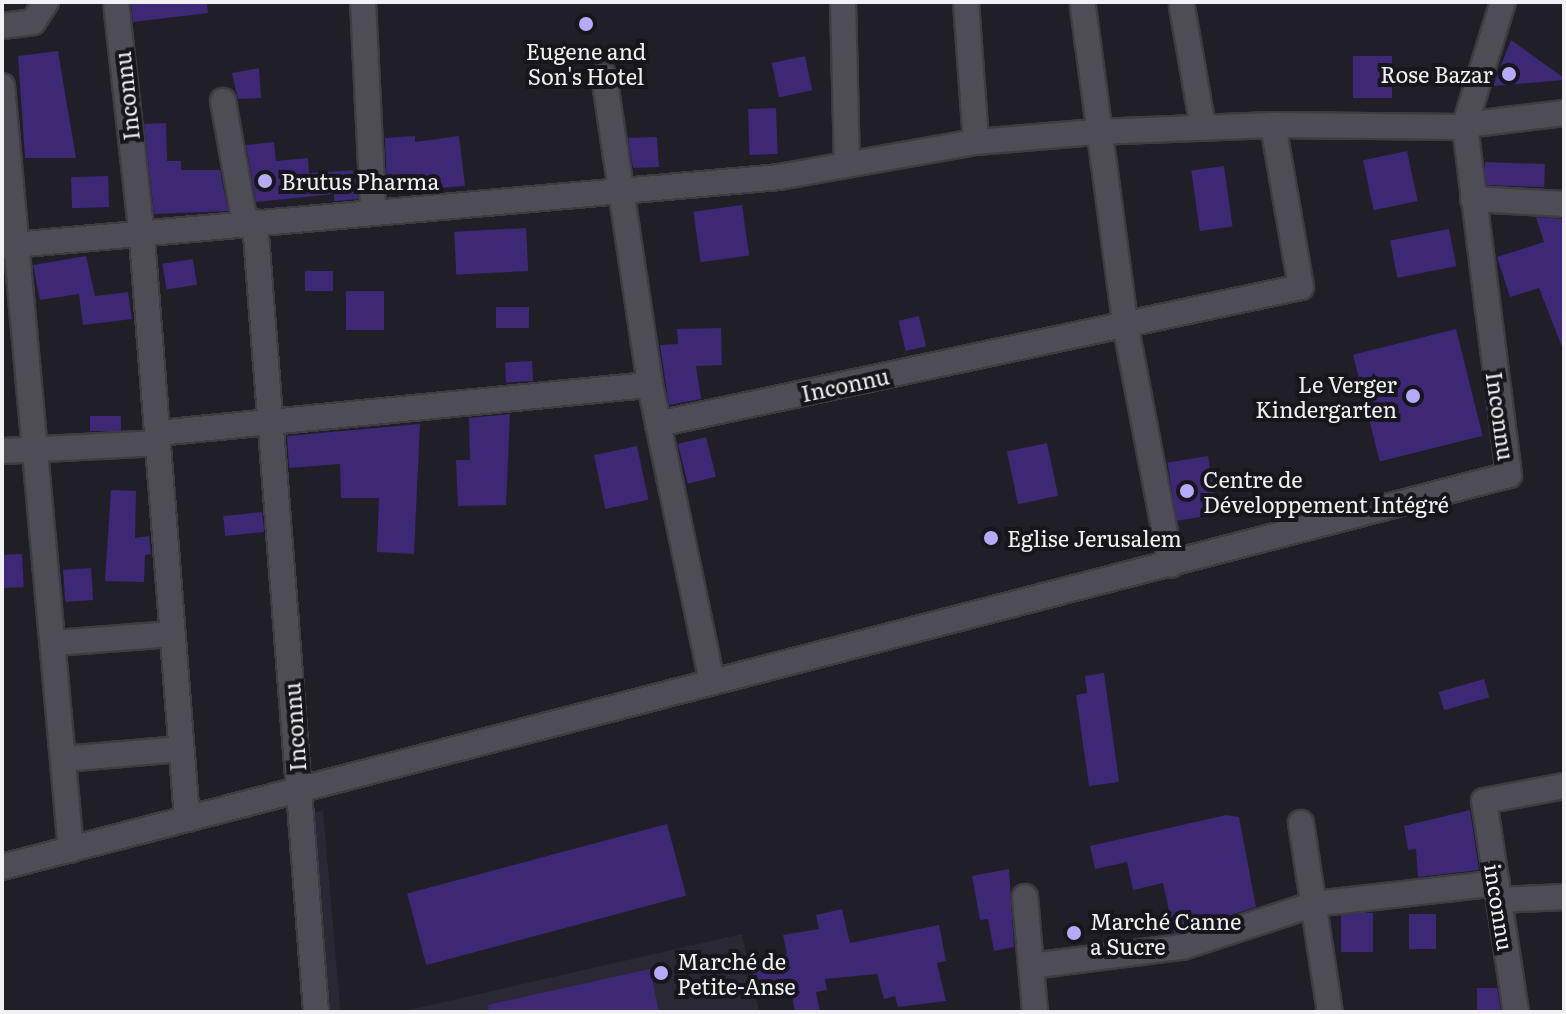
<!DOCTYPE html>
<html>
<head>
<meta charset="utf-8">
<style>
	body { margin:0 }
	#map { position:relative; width:1566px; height:1014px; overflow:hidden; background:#201f27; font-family:Literata,serif }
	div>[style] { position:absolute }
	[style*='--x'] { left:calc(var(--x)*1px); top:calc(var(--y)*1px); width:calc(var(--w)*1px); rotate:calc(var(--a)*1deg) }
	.built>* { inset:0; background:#2a2835; transform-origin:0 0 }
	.building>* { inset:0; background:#3c2874; transform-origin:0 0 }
	.roads { filter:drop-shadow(2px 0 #3d3c42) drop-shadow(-2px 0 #3d3c42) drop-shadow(0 2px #3d3c42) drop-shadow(0 -2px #3d3c42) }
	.minor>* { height:24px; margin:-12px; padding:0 12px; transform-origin:12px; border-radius:12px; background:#4e4d55 }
	.dots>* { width:22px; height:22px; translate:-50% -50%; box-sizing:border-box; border:4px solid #17161d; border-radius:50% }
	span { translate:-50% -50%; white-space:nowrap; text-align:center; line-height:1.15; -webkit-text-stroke:8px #17161d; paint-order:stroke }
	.poi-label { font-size:22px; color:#f0f0f5 }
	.right { translate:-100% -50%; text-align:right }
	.left { translate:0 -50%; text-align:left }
	.street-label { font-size:22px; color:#f0f0f5 }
	.frame { position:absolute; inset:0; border:4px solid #f0f0f5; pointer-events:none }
</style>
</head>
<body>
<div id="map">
	<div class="built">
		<div style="left:323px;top:811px;width:202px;height:37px;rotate:85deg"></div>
		<div style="clip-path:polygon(742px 934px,759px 1012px,400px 1012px)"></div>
	</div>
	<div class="building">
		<div style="clip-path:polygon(131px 2px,207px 2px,208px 13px,133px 22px)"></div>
		<div style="clip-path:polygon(1511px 40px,1564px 78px,1564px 80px,1493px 86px)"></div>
		<div style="clip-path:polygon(58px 51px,76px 158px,25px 158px,18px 56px)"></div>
		<div style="left:805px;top:56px;width:35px;height:34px;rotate:78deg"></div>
		<div style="left:1353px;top:56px;width:39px;height:42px"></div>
		<div style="clip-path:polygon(259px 68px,261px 98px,238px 99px,232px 73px)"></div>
		<div style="left:776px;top:108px;width:46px;height:28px;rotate:88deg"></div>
		<div style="clip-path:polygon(166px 123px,167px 161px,181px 161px,181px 170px,220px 170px,228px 211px,154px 214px,144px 124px)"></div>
		<div style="clip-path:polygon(415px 136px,415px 142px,459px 136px,465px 186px,387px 192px,385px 138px)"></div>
		<div style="clip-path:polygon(657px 137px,659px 167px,633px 168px,628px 138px)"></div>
		<div style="clip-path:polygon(274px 142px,276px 161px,308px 158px,309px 173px,356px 170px,358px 199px,334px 201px,334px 194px,256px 202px,246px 145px)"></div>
		<div style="left:1407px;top:151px;width:51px;height:45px;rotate:78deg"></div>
		<div style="left:1485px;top:162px;width:60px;height:23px;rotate:2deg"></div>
		<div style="left:1224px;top:166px;width:61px;height:33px;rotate:82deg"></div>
		<div style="left:108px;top:176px;width:31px;height:37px;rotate:88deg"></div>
		<div style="left:742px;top:205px;width:51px;height:49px;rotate:82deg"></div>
		<div style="clip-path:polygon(1536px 217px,1564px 219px,1564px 352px,1539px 288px,1510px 297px,1497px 257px,1544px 242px)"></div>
		<div style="left:526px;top:228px;width:43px;height:72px;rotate:87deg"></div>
		<div style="left:1449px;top:229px;width:38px;height:60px;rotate:79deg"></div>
		<div style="clip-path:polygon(86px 256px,95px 296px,128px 292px,132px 319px,83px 325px,79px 294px,40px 300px,33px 265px)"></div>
		<div style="left:193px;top:259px;width:26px;height:31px;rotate:81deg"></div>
		<div style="left:305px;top:271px;width:28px;height:20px"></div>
		<div style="left:346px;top:291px;width:38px;height:39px"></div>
		<div style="left:496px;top:307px;width:33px;height:21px"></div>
		<div style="left:919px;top:316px;width:31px;height:21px;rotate:77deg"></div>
		<div style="clip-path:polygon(721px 328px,722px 365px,696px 366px,701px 399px,669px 405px,660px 345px,678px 344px,677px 329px)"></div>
		<div style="left:1456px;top:329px;width:110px;height:106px;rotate:76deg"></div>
		<div style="left:532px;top:361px;width:20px;height:27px;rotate:87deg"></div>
		<div style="clip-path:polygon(510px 414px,506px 505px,458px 506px,456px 460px,470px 460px,469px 418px)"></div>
		<div style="left:90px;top:416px;width:31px;height:15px"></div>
		<div style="clip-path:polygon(420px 424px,414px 554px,377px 552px,379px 498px,341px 498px,340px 464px,289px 468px,287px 436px)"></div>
		<div style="left:706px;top:437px;width:41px;height:29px;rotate:76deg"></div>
		<div style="left:1047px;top:443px;width:54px;height:41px;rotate:78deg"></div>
		<div style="left:637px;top:446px;width:55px;height:44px;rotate:78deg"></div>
		<div style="left:1208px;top:456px;width:59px;height:41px;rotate:81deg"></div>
		<div style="clip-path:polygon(111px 490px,136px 491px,135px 538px,149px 536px,151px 554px,145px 555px,144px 582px,105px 581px)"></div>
		<div style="left:262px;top:512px;width:20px;height:39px;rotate:84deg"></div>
		<div style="left:22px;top:554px;width:33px;height:20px;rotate:87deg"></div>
		<div style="left:91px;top:568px;width:32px;height:28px;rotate:86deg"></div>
		<div style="clip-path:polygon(1104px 673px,1119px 782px,1089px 786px,1076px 695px,1087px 693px,1085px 676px)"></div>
		<div style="left:1484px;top:679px;width:19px;height:47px;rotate:74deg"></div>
		<div style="clip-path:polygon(1470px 810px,1479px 870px,1418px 877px,1416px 849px,1408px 850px,1404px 826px)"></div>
		<div style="clip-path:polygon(1226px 815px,1239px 817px,1256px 907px,1174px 933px,1163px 883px,1133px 890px,1127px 862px,1095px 869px,1090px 846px)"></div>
		<div style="left:667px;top:824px;width:74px;height:269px;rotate:75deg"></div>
		<div style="clip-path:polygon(1009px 869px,1014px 947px,994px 951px,988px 919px,980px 920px,972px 876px)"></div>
		<div style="clip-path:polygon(842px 909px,850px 943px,939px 925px,946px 961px,937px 963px,946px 1001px,898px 1007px,895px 996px,884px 999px,877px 974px,825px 979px,827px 990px,816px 992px,820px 1012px,795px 1012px,789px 978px,756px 987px,750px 964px,787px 954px,783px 935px,819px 929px,816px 915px)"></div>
		<div style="left:1373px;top:913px;width:39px;height:32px;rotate:90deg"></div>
		<div style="left:1409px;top:914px;width:27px;height:35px"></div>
		<div style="clip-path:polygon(650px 969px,659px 1012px,489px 1012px,488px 1005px)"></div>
		<div style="clip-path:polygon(1477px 988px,1497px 988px,1501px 1012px,1477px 1012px)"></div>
	</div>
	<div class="roads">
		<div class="minor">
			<div style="--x:116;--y:2;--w:237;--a:83.7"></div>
			<div style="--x:142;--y:238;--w:583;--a:85.57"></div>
			<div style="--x:363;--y:2;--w:207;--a:87.2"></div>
			<div style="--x:843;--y:2;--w:163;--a:88.6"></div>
			<div style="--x:966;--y:2;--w:140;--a:85.9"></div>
			<div style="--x:1503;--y:2;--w:129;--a:107.2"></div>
			<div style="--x:1465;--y:125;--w:100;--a:-6.9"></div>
			<div style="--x:1083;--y:7;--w:319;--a:82.4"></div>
			<div style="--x:1125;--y:323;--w:246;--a:79.2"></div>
			<div style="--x:1182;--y:7;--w:122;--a:80.1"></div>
			<div style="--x:2;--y:26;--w:31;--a:-7"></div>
			<div style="--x:33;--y:22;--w:24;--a:-57"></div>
			<div style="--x:604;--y:76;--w:312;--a:81.5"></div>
			<div style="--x:650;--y:385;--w:299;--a:78.2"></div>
			<div style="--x:2;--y:86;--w:767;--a:84.84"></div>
			<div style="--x:223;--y:101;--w:124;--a:79.8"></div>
			<div style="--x:1473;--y:199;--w:91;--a:3.1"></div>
			<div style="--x:255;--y:222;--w:792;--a:85.58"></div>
			<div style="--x:2;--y:246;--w:780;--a:-5.07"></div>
			<div style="--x:779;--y:177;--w:200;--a:-10.1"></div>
			<div style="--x:976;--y:142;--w:120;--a:-4.8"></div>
			<div style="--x:1096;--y:132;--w:177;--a:-2.3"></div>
			<div style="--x:1273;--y:125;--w:190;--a:0.6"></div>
			<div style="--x:658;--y:424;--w:657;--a:-12.03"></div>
			<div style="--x:1301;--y:287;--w:164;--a:-99.8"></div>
			<div style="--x:158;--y:433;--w:494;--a:-5.6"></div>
			<div style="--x:2;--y:451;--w:156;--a:-2.9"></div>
			<div style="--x:54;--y:643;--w:116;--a:-4.4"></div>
			<div style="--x:64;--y:759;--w:117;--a:-4.9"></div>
			<div style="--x:1301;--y:823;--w:191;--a:81.3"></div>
			<div style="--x:2;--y:867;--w:1557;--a:-14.58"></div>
			<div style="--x:1509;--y:475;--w:353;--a:-97.2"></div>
			<div style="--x:1025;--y:897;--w:115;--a:85"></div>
			<div style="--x:1499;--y:900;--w:65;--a:-2.6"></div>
			<div style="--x:1031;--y:966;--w:152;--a:-7.2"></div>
			<div style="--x:1182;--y:947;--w:139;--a:-18"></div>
			<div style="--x:1314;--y:904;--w:184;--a:-6.5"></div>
			<div style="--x:1516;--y:1012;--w:213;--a:-98.6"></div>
			<div style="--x:1484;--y:801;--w:81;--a:-10.6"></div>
		</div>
	</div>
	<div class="dots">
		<div style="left:586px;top:24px;background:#b7abf8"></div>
		<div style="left:1509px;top:74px;background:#b7abf8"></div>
		<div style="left:265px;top:181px;background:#b7abf8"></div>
		<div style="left:1413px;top:396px;background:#b7abf8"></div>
		<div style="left:1187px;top:491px;background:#b7abf8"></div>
		<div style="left:991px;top:538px;background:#b7abf8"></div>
		<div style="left:1074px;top:933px;background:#b7abf8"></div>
		<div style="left:661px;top:973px;background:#b7abf8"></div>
	</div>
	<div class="poi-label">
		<span style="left:586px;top:63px">Eugene and<br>Son's Hotel</span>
		<span class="right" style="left:1493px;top:74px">Rose Bazar</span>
		<span class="left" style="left:281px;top:181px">Brutus Pharma</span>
		<span class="right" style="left:1397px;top:396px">Le Verger<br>Kindergarten</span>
		<span class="left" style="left:1203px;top:491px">Centre de<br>Développement Intégré</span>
		<span class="left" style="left:1007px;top:538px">Eglise Jerusalem</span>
		<span class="left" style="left:1090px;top:933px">Marché Canne<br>a Sucre</span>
		<span class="left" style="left:677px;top:973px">Marché de<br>Petite-Anse</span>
	</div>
	<div class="street-label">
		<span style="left:126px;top:96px;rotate:-96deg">Inconnu</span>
		<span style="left:845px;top:384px;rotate:-12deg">Inconnu</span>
		<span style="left:1501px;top:416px;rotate:82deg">Inconnu</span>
		<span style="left:294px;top:727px;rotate:-94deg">Inconnu</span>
		<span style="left:1500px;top:907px;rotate:81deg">inconnu</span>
	</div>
	<div class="frame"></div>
</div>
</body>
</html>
